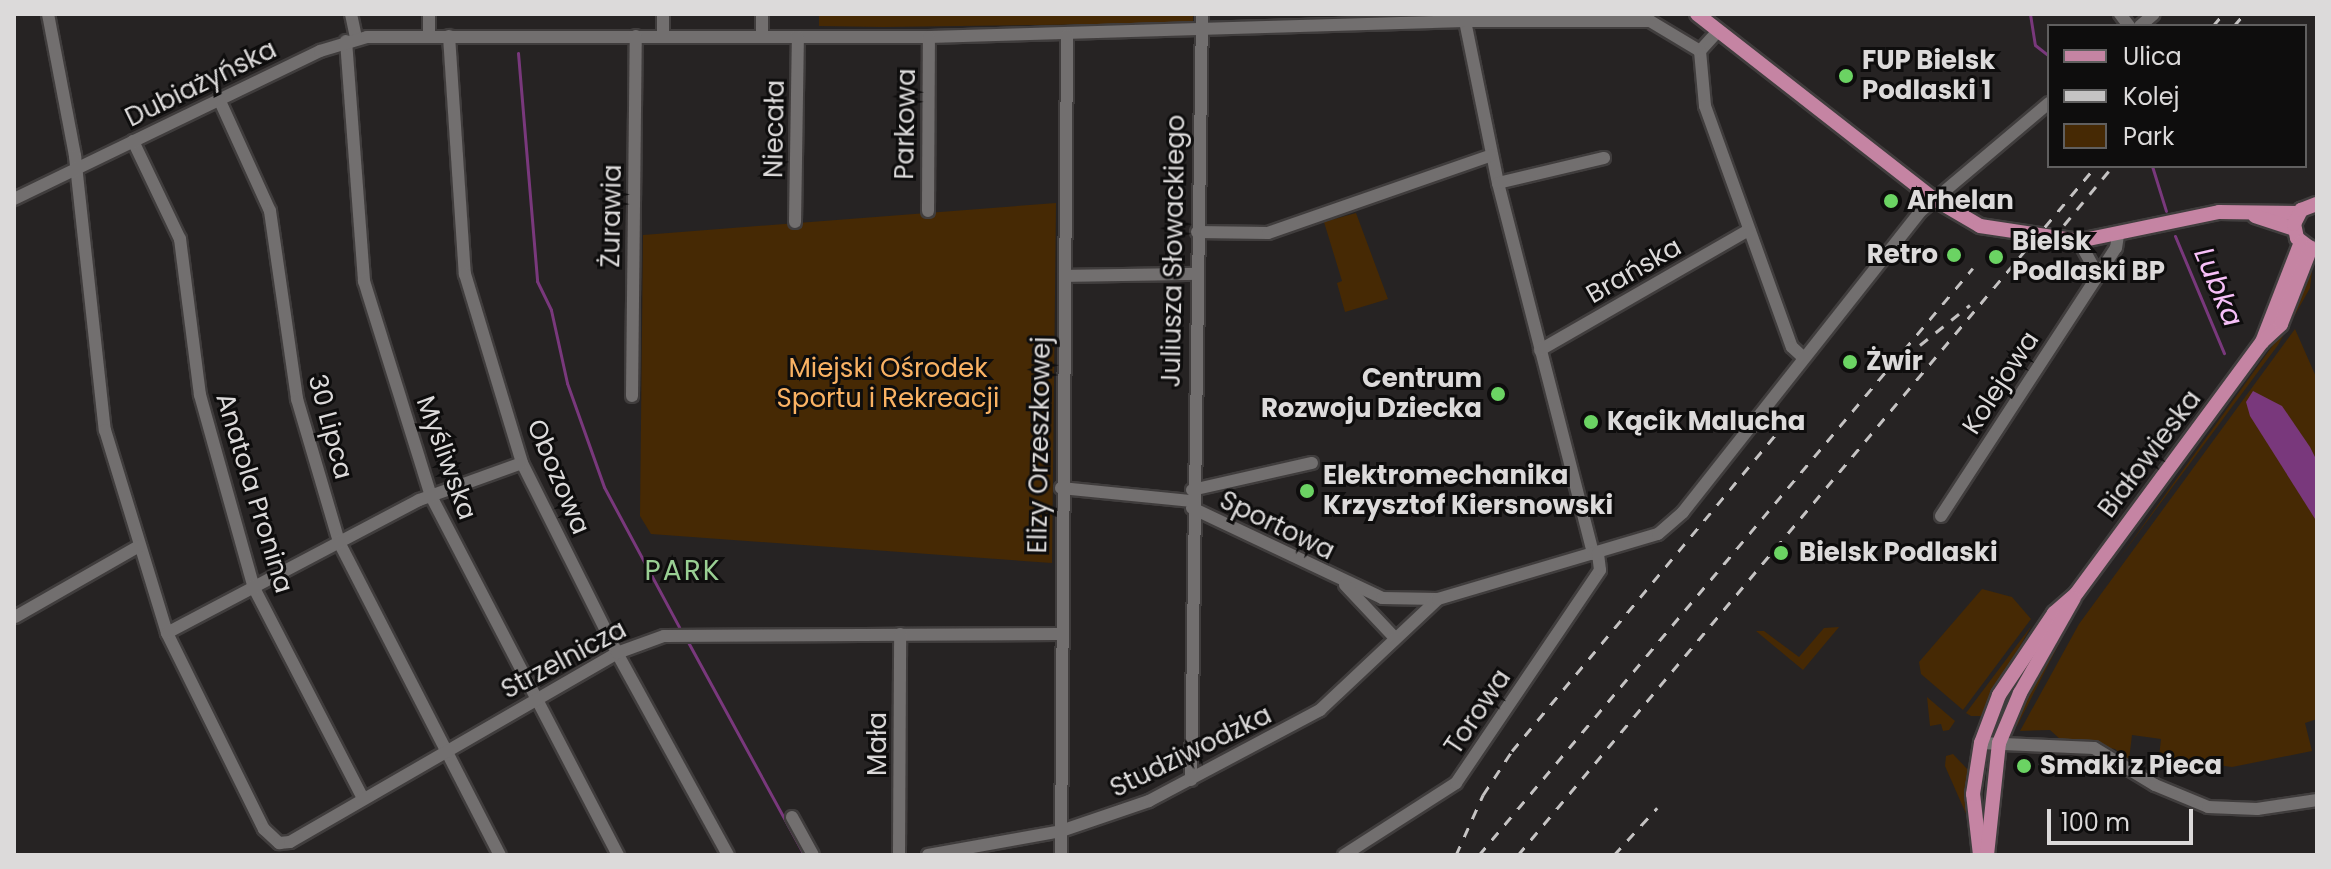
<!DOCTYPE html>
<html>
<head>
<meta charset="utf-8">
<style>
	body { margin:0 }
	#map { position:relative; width:2331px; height:869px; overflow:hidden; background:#262323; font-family:Poppins,sans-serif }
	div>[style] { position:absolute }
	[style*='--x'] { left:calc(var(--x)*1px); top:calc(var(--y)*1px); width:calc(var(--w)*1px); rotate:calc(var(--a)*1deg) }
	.green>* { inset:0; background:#462904 }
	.water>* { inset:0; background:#79387c }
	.stream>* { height:3px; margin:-1.5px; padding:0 1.5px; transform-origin:1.5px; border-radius:1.5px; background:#79387c }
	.roads { filter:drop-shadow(2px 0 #403d3d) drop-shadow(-2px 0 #403d3d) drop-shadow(0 2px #403d3d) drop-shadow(0 -2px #403d3d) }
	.minor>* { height:12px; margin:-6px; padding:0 6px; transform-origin:6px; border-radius:6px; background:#726f6f }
	.major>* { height:14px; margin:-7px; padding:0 7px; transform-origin:7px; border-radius:7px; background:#c584a3 }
	.rail>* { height:3px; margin-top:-1.5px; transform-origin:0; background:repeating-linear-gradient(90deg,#c5c3c3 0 10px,transparent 0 20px) }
	.dots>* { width:22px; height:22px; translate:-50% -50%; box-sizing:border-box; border:4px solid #0e0d0d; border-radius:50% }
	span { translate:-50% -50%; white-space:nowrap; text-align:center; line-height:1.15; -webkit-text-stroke:6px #0e0d0d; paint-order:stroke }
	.poi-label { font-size:26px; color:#dcdada; font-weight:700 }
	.left { translate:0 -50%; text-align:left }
	.right { translate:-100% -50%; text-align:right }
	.street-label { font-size:26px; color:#dcdada }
	.park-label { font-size:26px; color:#fab263 }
	.water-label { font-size:28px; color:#f7c0f8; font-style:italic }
	.neighbourhood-label { font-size:28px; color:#99cf93; letter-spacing:2px }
	.frame { position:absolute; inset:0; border:16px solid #dcdada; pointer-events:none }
	.legend { position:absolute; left:2047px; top:24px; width:260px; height:144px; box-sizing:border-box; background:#0e0d0d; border:2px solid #605f5f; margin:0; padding:10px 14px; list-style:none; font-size:24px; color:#dcdada }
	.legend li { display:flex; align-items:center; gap:16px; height:40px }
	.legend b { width:40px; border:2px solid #605f5f }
	.scale { position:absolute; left:2047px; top:809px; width:146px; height:36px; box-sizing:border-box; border:4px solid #dcdada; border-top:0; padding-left:10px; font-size:24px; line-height:28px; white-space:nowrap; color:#dcdada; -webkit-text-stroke:6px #0e0d0d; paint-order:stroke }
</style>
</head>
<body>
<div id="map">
	<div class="green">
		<div style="clip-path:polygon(819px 14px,1193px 14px,1193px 23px,884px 27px,819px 26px)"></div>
		<div style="clip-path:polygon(1056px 203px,1052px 563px,651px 534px,640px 516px,643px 235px)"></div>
		<div style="clip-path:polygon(1356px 213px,1388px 299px,1345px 312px,1337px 283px,1342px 281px,1324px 222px)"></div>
		<div style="clip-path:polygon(2312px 271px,2310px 288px,2278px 345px,2116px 563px,2273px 345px,2306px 272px)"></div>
		<div style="clip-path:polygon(2295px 329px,2317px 379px,2317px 719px,2305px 723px,2312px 751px,2232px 767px,2159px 757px,2161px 739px,2132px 735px,2129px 760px,2115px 749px,2060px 739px,2050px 730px,2020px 731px,2079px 624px)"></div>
		<div style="clip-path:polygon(1982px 589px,2012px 597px,2031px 619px,1963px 710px,1921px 674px,1919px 662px)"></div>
		<div style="clip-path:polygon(2032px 625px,1981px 716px,1971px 716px,1966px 713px)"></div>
		<div style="clip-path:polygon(1839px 627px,1803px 670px,1756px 631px,1764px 631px,1799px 657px,1824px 628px)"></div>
		<div style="clip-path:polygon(2067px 628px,2017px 726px,2013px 725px,2038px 673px)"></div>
		<div style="clip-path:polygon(1927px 697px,1955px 721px,1949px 730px,1943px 731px,1941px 724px,1930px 726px)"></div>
		<div style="clip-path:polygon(1953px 754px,1969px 771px,1967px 816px,1945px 766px,1946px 756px)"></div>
	</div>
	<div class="water">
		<div style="clip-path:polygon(2253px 391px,2282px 406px,2310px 447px,2317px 461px,2317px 522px,2250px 416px,2246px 402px)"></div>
	</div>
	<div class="stream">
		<div style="--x:2030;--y:14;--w:31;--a:81"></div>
		<div style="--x:2035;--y:45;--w:18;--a:38"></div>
		<div style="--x:518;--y:53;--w:229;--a:85.2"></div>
		<div style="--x:537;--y:281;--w:32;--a:64"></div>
		<div style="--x:551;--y:310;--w:75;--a:77.6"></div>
		<div style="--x:567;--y:383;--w:110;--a:70.4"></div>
		<div style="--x:604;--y:487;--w:159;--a:61.8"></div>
		<div style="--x:2152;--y:166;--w:47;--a:72.7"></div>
		<div style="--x:2175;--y:236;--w:127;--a:67.3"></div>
		<div style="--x:688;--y:642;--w:243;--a:61.4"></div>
	</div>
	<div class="roads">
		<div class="minor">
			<div style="--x:48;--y:14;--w:145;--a:79.2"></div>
			<div style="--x:75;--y:156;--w:276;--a:83.8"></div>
			<div style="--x:105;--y:430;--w:212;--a:73"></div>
			<div style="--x:167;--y:633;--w:219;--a:63.7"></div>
			<div style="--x:264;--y:829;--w:21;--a:43"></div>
			<div style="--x:351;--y:14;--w:25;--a:78"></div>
			<div style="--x:2120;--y:14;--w:15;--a:53"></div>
			<div style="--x:1465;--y:21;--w:165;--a:78.5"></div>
			<div style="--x:1498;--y:183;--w:383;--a:75.6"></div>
			<div style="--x:2140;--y:26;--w:18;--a:-41"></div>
			<div style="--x:1718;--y:31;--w:27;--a:132"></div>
			<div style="--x:1700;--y:51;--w:55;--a:84.8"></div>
			<div style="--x:1705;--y:106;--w:256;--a:70.2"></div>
			<div style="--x:1792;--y:347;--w:16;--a:43"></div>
			<div style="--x:429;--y:36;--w:22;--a:-90"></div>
			<div style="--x:449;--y:36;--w:239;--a:86.2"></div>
			<div style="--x:465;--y:274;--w:197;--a:73.2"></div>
			<div style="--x:522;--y:463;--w:212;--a:63.4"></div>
			<div style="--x:617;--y:653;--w:230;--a:61.2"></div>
			<div style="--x:663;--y:36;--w:22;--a:-90"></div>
			<div style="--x:762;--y:37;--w:23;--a:-90"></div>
			<div style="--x:346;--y:41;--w:241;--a:85.7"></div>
			<div style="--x:364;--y:281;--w:225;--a:72.7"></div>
			<div style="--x:431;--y:496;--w:405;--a:62.5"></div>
			<div style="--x:219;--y:99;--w:123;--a:65.5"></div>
			<div style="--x:270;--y:211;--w:190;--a:81.8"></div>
			<div style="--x:297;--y:399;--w:149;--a:73.6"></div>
			<div style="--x:339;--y:542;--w:352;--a:62.8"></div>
			<div style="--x:133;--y:141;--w:109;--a:64.4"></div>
			<div style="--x:180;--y:239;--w:157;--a:82.7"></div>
			<div style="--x:200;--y:395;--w:200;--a:74.4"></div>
			<div style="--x:254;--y:588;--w:237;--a:62.6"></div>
			<div style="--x:1498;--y:183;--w:109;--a:-13.3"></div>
			<div style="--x:14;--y:199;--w:340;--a:-25.8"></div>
			<div style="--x:320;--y:51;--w:49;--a:-16.6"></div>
			<div style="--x:367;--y:37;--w:562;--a:0"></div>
			<div style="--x:929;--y:37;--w:536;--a:-1.71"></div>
			<div style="--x:1465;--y:21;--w:185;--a:0"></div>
			<div style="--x:1650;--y:21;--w:58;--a:31"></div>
			<div style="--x:928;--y:211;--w:174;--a:-89.7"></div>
			<div style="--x:795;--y:222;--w:185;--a:-89.1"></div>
			<div style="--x:1197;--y:232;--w:71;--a:0.8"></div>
			<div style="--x:1268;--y:233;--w:237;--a:-19.2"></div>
			<div style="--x:2079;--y:241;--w:39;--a:61"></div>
			<div style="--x:1065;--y:276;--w:131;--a:-0.9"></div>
			<div style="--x:1540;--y:350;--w:241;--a:-29.9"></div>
			<div style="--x:632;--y:396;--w:360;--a:-89.4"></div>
			<div style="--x:1061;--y:488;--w:132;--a:5.7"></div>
			<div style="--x:1192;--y:490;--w:123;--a:-12.7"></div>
			<div style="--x:1192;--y:508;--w:210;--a:25.3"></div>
			<div style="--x:1382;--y:598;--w:56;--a:1"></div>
			<div style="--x:1941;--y:516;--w:320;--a:-56.9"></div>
			<div style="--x:2116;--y:248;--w:12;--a:-81"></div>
			<div style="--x:1345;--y:585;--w:71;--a:46.7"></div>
			<div style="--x:15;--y:617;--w:143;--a:-29.8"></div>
			<div style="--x:167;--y:633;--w:285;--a:-27.8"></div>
			<div style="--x:419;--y:500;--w:109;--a:-19.8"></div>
			<div style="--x:1981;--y:743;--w:113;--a:2.5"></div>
			<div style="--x:2094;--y:748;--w:71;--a:31.2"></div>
			<div style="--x:2155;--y:785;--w:57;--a:22.5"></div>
			<div style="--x:2208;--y:807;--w:49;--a:2.3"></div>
			<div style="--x:2257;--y:809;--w:61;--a:-8.5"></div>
			<div style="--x:1191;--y:780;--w:766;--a:-89.18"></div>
			<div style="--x:792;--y:817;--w:43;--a:61.1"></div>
			<div style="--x:279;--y:843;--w:11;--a:-5"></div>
			<div style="--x:290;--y:842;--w:378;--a:-30"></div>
			<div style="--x:617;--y:653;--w:50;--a:-19.9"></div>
			<div style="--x:664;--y:636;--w:396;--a:-0.3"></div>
			<div style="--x:899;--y:855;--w:221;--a:-89.7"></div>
			<div style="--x:928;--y:855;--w:135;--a:-10.2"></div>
			<div style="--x:1061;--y:831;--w:93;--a:-18.8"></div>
			<div style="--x:1149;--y:801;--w:194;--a:-28"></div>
			<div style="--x:1320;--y:710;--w:162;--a:-43.2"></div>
			<div style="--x:1438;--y:599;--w:229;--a:-16.5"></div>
			<div style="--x:1658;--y:534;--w:33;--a:-41"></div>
			<div style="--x:1683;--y:512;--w:384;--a:-51.7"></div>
			<div style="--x:1921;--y:211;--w:167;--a:-40.2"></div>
			<div style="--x:1061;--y:855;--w:820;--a:-89.58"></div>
			<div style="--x:1344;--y:855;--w:133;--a:-32.7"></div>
			<div style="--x:1456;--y:783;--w:257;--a:-55.9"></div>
			<div style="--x:1600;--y:570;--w:17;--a:-97"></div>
		</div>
		<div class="major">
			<div style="--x:1697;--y:14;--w:301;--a:38"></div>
			<div style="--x:1934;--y:199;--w:53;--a:30.4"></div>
			<div style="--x:1980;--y:226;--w:100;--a:8.6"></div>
			<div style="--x:2079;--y:241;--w:143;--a:-11.7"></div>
			<div style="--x:2219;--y:212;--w:79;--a:0.7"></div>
			<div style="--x:2255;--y:216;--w:41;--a:18.4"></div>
			<div style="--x:2309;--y:247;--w:15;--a:-143"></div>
			<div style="--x:2297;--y:238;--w:14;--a:-102"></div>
			<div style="--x:2294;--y:224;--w:16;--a:-63"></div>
			<div style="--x:2301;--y:210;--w:17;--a:-21"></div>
			<div style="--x:2262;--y:342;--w:107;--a:-68.7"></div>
			<div style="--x:1980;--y:855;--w:61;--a:-96.5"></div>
			<div style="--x:1973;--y:794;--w:52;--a:-81.1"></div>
			<div style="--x:1981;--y:743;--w:51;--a:-69.4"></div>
			<div style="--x:1999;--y:695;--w:99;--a:-56.1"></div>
			<div style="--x:2054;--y:613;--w:29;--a:-41"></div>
			<div style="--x:2076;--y:594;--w:313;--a:-53.6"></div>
			<div style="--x:2262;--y:342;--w:26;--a:-43"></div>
			<div style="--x:2281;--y:324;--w:82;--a:-68.5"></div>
			<div style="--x:1987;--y:855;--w:113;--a:-83.9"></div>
			<div style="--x:1999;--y:743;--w:54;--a:-67.2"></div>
			<div style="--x:2020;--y:693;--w:109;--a:-60.4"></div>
		</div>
	</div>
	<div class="rail">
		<div style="--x:2213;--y:26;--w:16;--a:-50"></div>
		<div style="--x:2234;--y:26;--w:16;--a:-50"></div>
		<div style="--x:2064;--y:225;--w:77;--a:-50.3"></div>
		<div style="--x:1920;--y:345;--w:64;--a:-38.7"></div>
		<div style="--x:1456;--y:855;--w:66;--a:-65.8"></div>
		<div style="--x:1483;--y:795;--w:53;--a:-56.6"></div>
		<div style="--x:1512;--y:751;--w:439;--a:-50.2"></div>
		<div style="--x:1479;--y:855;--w:767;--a:-49.92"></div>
		<div style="--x:1518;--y:855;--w:899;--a:-50.01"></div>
		<div style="--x:1614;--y:855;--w:64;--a:-47.5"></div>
	</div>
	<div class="dots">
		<div style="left:1846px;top:76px;background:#6bd363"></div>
		<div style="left:1891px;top:201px;background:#6bd363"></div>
		<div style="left:1954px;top:255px;background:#6bd363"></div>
		<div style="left:1996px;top:257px;background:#6bd363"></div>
		<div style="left:1850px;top:362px;background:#6bd363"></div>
		<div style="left:1498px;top:394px;background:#6bd363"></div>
		<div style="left:1591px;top:422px;background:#6bd363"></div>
		<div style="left:1307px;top:491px;background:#6bd363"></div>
		<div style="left:1781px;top:553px;background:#6bd363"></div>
		<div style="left:2024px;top:766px;background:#6bd363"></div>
	</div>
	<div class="poi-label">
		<span class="left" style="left:1862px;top:76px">FUP Bielsk<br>Podlaski 1</span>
		<span class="left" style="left:1907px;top:201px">Arhelan</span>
		<span class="left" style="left:2012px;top:257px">Bielsk<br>Podlaski BP</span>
		<span class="right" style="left:1938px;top:255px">Retro</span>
		<span class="left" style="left:1866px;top:362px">Żwir</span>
		<span class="right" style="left:1482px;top:394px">Centrum<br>Rozwoju Dziecka</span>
		<span class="left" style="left:1607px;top:422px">Kącik Malucha</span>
		<span class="left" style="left:1323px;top:491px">Elektromechanika<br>Krzysztof Kiersnowski</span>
		<span class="left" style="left:1799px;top:553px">Bielsk Podlaski</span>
		<span class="left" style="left:2040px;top:766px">Smaki z Pieca</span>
	</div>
	<div class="street-label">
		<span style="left:201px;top:84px;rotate:-26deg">Dubiażyńska</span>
		<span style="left:906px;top:124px;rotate:-89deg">Parkowa</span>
		<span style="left:775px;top:129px;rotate:-89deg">Niecała</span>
		<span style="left:612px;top:216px;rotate:-89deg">Żurawia</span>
		<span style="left:1174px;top:251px;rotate:-89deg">Juliusza Słowackiego</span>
		<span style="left:1634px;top:271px;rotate:-30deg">Brańska</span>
		<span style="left:2001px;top:383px;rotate:-57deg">Kolejowa</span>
		<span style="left:330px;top:427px;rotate:75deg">30 Lipca</span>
		<span style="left:1040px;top:445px;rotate:-89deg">Elizy Orzeszkowej</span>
		<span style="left:2150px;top:454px;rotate:-53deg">Białowieska</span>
		<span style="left:446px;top:458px;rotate:70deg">Myśliwska</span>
		<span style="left:558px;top:477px;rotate:67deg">Obozowa</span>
		<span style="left:254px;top:493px;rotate:73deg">Anatola Pronina</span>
		<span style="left:1277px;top:526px;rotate:26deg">Sportowa</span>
		<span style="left:564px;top:660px;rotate:-28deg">Strzelnicza</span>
		<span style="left:1478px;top:712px;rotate:-56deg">Torowa</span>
		<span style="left:878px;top:744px;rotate:-90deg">Mała</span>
		<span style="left:1191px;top:752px;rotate:-26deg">Studziwodzka</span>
	</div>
	<div class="park-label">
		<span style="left:888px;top:384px">Miejski Ośrodek<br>Sportu i Rekreacji</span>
	</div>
	<div class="water-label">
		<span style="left:2218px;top:287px;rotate:67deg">Lubka</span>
	</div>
	<div class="neighbourhood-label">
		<span style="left:683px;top:571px">PARK</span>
	</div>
	<div class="frame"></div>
	<ul class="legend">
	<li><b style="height:10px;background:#c584a3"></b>Ulica</li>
	<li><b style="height:10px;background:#c5c3c3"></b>Kolej</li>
	<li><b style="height:22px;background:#462904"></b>Park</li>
	</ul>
	<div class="scale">100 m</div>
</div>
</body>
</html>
